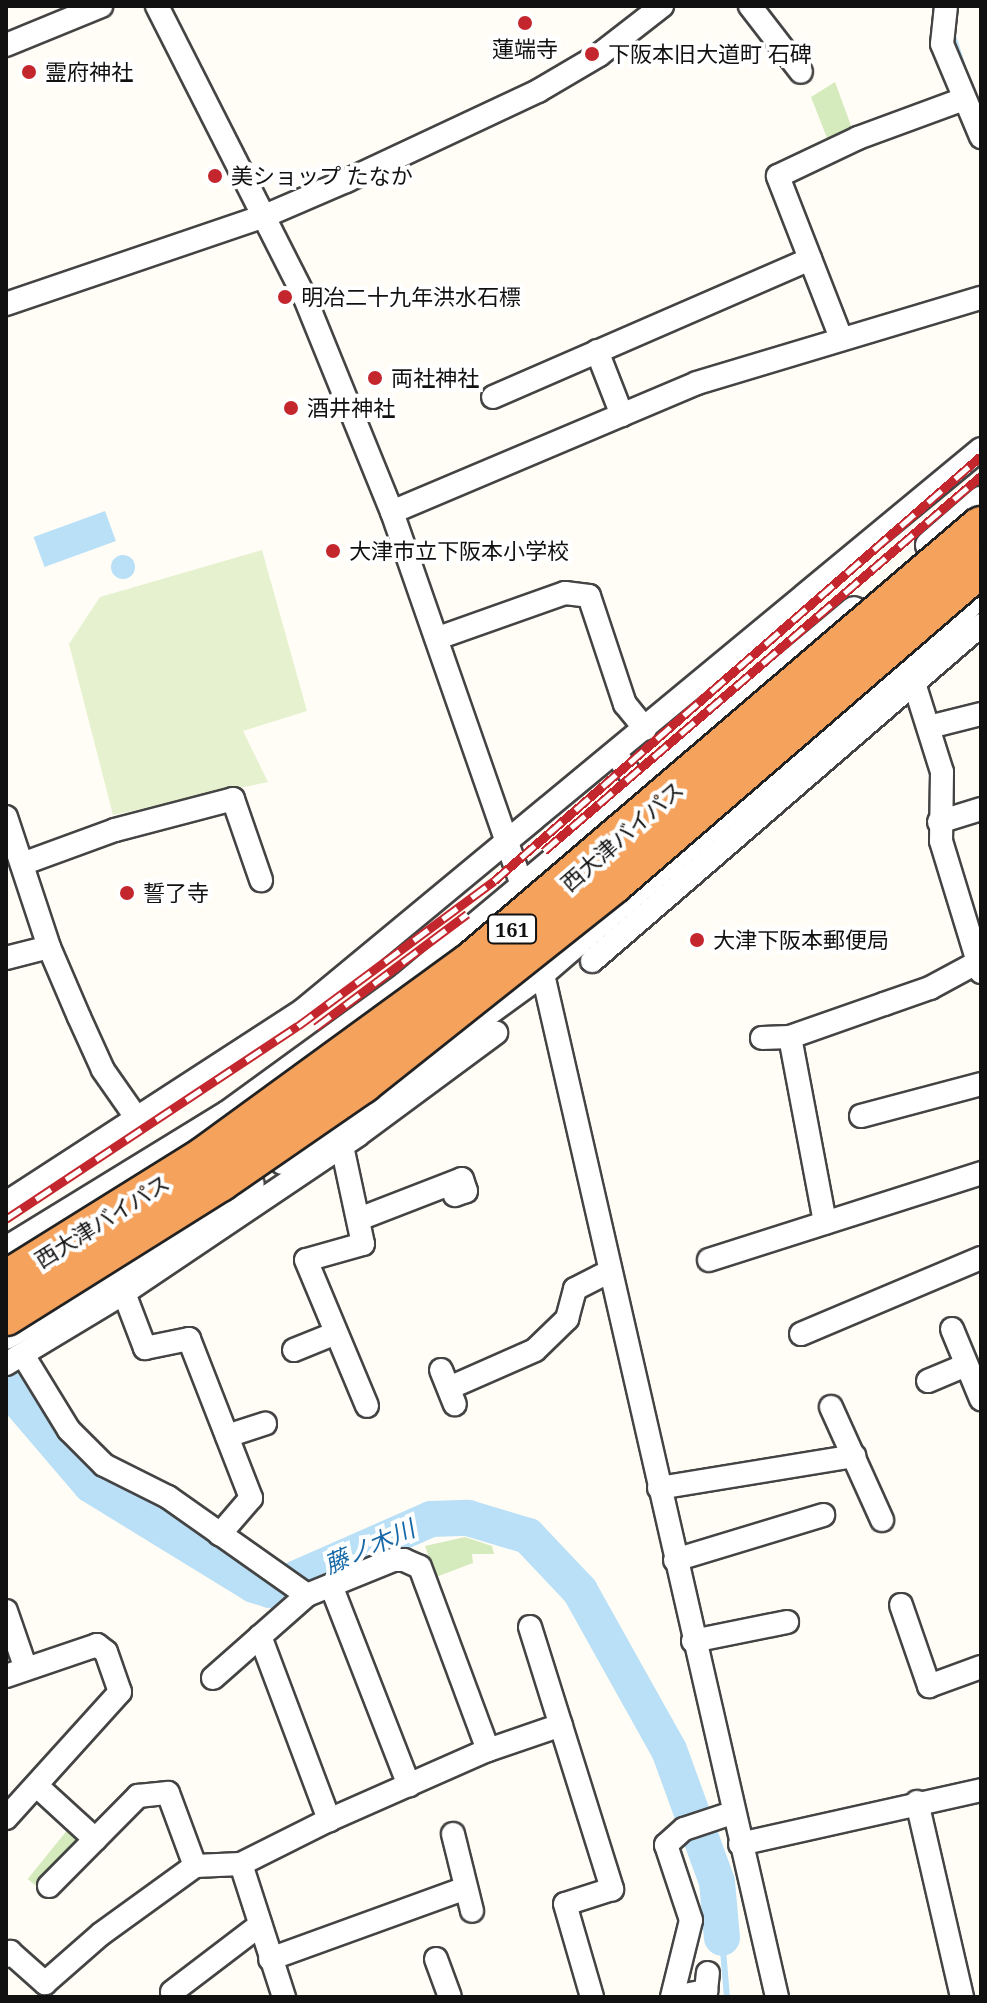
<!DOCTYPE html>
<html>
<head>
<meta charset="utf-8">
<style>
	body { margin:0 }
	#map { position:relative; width:987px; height:2003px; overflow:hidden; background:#fffdf5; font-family:"Noto Serif","Noto Sans JP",serif }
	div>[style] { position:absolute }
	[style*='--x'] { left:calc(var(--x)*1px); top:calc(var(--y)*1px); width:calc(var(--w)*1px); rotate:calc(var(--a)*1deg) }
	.green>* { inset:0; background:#d5ebbd; transform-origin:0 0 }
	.pitch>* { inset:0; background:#e6f2cf }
	.water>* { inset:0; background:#b9e0f7; transform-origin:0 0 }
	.round { border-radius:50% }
	.stream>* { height:6px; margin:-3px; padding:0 3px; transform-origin:3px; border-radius:3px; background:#b9e0f7 }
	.river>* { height:36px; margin:-18px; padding:0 18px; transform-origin:18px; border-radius:18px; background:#b9e0f7 }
	.roads { filter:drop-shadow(2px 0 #444) drop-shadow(-2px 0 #444) drop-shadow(0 2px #444) drop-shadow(0 -2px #444) }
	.minor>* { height:22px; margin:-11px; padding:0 11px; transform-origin:11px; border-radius:11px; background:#fff }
	.tertiary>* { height:26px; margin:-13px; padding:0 13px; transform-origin:13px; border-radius:13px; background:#fff }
	.rail>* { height:9px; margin-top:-4.5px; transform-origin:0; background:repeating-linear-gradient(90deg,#fff 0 18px,#c4262e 0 36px); box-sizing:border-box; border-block:2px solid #c4262e }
	.bridges { filter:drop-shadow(2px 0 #222) drop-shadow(-2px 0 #222) drop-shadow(0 2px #222) drop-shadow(0 -2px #222) }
	.motorway-bridge>* { height:40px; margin:-20px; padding:0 20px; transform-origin:20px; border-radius:20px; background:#f5a25d }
	.dots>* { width:22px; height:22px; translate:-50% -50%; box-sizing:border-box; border:4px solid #fff; border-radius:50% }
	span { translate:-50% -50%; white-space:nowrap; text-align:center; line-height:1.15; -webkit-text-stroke:8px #fff; paint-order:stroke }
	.shield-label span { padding:2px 6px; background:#fff; border:2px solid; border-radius:6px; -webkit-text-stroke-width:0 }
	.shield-label { font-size:20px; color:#111; font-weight:700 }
	.poi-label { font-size:22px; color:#111 }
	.left { translate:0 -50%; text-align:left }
	.street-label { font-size:22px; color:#111 }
	.water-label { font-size:24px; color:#1768a6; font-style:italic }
	.frame { position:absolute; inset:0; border:8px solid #111; pointer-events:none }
</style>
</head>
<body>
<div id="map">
	<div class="green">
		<div style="clip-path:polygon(835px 82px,853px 131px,829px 143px,811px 97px)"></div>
		<div style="clip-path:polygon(465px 1537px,492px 1546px,494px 1554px,472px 1554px,473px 1563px,436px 1577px,425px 1546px)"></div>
		<div style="left:73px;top:1823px;width:27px;height:72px;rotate:39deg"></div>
	</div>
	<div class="pitch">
		<div style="clip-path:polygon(262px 550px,307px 711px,243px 731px,268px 782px,113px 815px,69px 644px,100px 597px)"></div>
	</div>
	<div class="water">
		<div style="left:105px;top:511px;width:32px;height:76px;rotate:70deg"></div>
		<div class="round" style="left:111px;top:555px;width:24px;height:24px"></div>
	</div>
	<div class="stream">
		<div style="--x:952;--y:33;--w:33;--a:72"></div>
		<div style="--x:722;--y:1938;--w:59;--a:85.2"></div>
	</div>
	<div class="river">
		<div style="--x:9;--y:1389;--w:126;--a:49.5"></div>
		<div style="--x:91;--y:1485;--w:191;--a:31.5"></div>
		<div style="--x:254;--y:1585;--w:17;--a:17"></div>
		<div style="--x:270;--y:1590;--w:176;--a:-23.8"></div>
		<div style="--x:431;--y:1519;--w:37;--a:-2"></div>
		<div style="--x:468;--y:1518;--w:63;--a:16.7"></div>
		<div style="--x:528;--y:1536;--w:76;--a:46.6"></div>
		<div style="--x:580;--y:1591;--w:182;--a:60.8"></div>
		<div style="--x:669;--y:1750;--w:140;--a:70"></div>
		<div style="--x:717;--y:1882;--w:56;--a:84.9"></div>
	</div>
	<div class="roads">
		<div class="minor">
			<div style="--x:157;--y:6;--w:327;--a:63.1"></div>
			<div style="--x:305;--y:298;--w:231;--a:67.9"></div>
			<div style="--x:392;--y:512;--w:411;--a:70.8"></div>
			<div style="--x:750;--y:6;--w:83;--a:52.3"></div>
			<div style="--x:946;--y:6;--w:38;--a:96"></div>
			<div style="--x:942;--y:44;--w:101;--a:67.2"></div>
			<div style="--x:6;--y:45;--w:103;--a:-22.3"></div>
			<div style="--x:6;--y:304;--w:276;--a:-18.8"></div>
			<div style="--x:267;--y:215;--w:86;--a:-23.3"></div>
			<div style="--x:346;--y:181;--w:212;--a:-25.1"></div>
			<div style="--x:538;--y:91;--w:71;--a:-30.5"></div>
			<div style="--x:599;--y:55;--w:80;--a:-37.9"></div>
			<div style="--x:841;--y:338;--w:174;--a:-111.3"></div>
			<div style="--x:778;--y:176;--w:89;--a:-25.4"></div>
			<div style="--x:858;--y:138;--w:113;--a:-20.2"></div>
			<div style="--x:597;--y:351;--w:69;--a:68.7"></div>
			<div style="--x:493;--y:397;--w:346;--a:-23.5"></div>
			<div style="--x:392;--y:512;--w:331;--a:-22.9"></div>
			<div style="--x:697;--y:383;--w:296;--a:-16.7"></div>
			<div style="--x:438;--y:638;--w:135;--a:-19.5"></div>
			<div style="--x:565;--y:593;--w:24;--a:7"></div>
			<div style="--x:589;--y:596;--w:114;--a:71.6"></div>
			<div style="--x:625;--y:704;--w:32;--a:51"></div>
			<div style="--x:914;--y:683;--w:93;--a:72.5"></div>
			<div style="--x:942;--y:772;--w:69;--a:90.8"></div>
			<div style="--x:941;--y:841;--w:137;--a:73"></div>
			<div style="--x:929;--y:727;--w:54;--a:-14"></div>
			<div style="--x:615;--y:753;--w:58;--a:54.1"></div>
			<div style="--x:6;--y:817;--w:137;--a:71.7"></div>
			<div style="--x:49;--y:947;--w:76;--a:66.8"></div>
			<div style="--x:79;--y:1017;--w:58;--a:65.6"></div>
			<div style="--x:103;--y:1070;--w:61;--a:55"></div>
			<div style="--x:939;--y:822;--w:44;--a:-17.2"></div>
			<div style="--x:22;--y:864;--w:99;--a:-20.1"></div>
			<div style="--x:115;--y:830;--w:122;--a:-14.7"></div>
			<div style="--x:233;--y:799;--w:86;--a:70.9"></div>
			<div style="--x:539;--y:957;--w:1067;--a:77.11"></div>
			<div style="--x:6;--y:958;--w:44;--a:-14.3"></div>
			<div style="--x:592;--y:961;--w:514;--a:-40.82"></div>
			<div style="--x:790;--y:1037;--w:189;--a:79.3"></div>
			<div style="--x:762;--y:1038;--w:28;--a:-2"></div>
			<div style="--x:790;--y:1037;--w:100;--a:-19.3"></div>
			<div style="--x:884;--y:1004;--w:49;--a:-19.2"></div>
			<div style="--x:930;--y:988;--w:55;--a:-28.4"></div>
			<div style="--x:861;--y:1116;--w:124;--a:-14.9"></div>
			<div style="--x:342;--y:1146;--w:100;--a:77.9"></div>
			<div style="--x:363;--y:1244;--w:59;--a:164.3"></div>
			<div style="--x:306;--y:1260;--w:158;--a:67.3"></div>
			<div style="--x:6;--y:1203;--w:354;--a:-33"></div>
			<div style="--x:303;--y:1010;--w:880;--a:-39.61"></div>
			<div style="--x:359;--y:1219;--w:110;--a:-21.2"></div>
			<div style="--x:462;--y:1179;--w:13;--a:72"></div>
			<div style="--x:466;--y:1191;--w:12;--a:160"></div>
			<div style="--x:709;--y:1260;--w:286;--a:-17.7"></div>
			<div style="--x:124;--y:1293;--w:59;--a:69.1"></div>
			<div style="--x:145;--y:1348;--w:45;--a:-11.6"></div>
			<div style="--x:189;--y:1339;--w:171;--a:68.7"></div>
			<div style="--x:251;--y:1498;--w:48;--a:130.7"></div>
			<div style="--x:952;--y:1329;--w:76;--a:67.5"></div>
			<div style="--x:801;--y:1334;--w:195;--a:-22.9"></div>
			<div style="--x:294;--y:1350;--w:45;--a:-22"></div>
			<div style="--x:23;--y:1355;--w:88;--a:58.5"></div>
			<div style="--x:69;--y:1430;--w:49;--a:45"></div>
			<div style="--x:104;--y:1465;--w:72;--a:26.6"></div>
			<div style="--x:168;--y:1497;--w:170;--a:35.2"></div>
			<div style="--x:6;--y:1364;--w:138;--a:-31"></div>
			<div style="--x:124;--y:1293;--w:282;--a:-34"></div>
			<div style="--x:358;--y:1135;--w:172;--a:-36.5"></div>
			<div style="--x:441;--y:1370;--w:37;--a:68"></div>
			<div style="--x:928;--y:1381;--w:41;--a:-22.8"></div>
			<div style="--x:449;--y:1388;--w:94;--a:-23.8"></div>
			<div style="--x:535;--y:1350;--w:45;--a:-44.1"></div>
			<div style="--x:567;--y:1319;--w:31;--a:-75"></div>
			<div style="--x:575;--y:1289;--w:39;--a:-27"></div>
			<div style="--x:831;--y:1407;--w:124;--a:65.7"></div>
			<div style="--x:227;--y:1436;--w:40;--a:-18"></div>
			<div style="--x:659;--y:1488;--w:198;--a:-9.3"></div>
			<div style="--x:675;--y:1560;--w:155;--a:-16.9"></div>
			<div style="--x:332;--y:1588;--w:212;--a:68.7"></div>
			<div style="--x:901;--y:1605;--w:86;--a:70.9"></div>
			<div style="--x:929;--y:1686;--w:55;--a:-20.1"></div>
			<div style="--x:6;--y:1611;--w:61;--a:71"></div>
			<div style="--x:530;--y:1627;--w:275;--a:72.6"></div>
			<div style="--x:612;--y:1889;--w:49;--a:162.3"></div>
			<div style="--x:565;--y:1904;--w:97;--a:73.8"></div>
			<div style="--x:260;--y:1636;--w:197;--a:69.4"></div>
			<div style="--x:329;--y:1820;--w:174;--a:-23.8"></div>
			<div style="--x:488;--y:1750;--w:77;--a:-18.9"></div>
			<div style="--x:693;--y:1641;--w:96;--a:-11.4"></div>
			<div style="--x:6;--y:1676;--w:96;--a:-18.8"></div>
			<div style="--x:97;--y:1645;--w:11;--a:38"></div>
			<div style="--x:106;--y:1652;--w:42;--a:70.7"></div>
			<div style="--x:120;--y:1692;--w:170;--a:132.1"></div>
			<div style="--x:213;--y:1678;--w:125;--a:-41.4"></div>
			<div style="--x:307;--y:1595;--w:93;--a:-22.1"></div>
			<div style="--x:393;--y:1560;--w:11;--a:0"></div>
			<div style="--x:404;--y:1560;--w:17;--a:24"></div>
			<div style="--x:420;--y:1567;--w:195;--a:69.6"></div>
			<div style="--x:37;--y:1786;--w:79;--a:42.4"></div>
			<div style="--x:917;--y:1802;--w:200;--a:77"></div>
			<div style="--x:453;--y:1834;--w:79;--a:76.1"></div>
			<div style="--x:740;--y:1844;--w:247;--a:-12.6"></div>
			<div style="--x:241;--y:1864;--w:140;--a:72.1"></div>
			<div style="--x:49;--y:1886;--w:127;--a:-45.3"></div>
			<div style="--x:138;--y:1796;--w:30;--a:-6"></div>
			<div style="--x:168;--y:1793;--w:78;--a:69.7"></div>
			<div style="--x:6;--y:1956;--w:6;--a:-45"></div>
			<div style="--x:10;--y:1952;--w:47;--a:41.5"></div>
			<div style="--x:45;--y:1983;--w:74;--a:-41.2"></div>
			<div style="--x:101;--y:1934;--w:116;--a:-35.9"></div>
			<div style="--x:195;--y:1866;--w:46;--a:-2.5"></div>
			<div style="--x:241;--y:1864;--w:98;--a:-26.6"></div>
			<div style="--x:270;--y:1959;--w:208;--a:-19.9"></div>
			<div style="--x:436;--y:1959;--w:40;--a:69.8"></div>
			<div style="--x:172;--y:1992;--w:111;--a:-37.3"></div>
			<div style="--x:672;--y:1997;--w:79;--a:-76.1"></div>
			<div style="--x:691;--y:1920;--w:79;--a:-108.4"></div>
			<div style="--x:666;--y:1845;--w:24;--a:-42"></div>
			<div style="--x:684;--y:1829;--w:51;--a:-18.4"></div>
			<div style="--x:675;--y:1997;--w:32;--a:-11"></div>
			<div style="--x:706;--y:1991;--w:18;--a:-84"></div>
		</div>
		<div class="tertiary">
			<div style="--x:929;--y:545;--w:69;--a:-40.9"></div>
			<div style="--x:283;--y:1161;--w:321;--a:-36"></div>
			<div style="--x:543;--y:972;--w:579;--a:-40.79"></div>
			<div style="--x:6;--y:1250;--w:260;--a:-31.5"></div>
			<div style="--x:228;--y:1114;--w:218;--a:-36"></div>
			<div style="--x:404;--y:986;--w:586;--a:-39.88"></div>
			<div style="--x:6;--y:1336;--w:129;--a:-29.7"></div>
			<div style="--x:118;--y:1272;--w:159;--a:-33.5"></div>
		</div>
	</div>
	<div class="rail">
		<div style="--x:544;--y:851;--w:576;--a:-40.63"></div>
		<div style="--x:316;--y:1027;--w:189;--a:-36.8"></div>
		<div style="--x:6;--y:1219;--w:350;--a:-33.5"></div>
		<div style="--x:298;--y:1026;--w:244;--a:-36.5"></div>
		<div style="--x:494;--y:881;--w:646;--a:-41.11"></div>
	</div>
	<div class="bridges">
		<div class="motorway-bridge">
			<div style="--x:6;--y:1281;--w:234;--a:-31.9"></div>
			<div style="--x:205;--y:1157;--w:328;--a:-36.1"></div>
			<div style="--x:470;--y:964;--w:672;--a:-40.54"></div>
			<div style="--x:6;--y:1315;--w:252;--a:-32.1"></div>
			<div style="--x:220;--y:1181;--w:173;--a:-34.6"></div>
			<div style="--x:362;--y:1083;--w:320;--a:-38.5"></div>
			<div style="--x:612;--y:884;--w:488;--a:-40.8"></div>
		</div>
	</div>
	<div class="dots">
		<div style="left:525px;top:23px;background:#c4262e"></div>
		<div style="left:592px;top:54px;background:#c4262e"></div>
		<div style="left:29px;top:72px;background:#c4262e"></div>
		<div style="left:215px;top:176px;background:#c4262e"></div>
		<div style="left:285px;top:297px;background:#c4262e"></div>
		<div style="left:375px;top:378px;background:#c4262e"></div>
		<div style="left:291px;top:408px;background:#c4262e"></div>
		<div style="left:333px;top:551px;background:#c4262e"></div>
		<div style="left:127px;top:893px;background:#c4262e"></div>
		<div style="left:697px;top:940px;background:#c4262e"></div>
	</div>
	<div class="shield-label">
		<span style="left:512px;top:929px">161</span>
	</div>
	<div class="poi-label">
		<span style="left:525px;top:49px">蓮端寺</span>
		<span class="left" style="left:608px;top:54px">下阪本旧大道町 石碑</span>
		<span class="left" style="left:45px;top:72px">霊府神社</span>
		<span class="left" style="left:231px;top:176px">美ショップ たなか</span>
		<span class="left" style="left:301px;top:297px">明冶二十九年洪水石標</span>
		<span class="left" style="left:391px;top:378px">両社神社</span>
		<span class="left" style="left:307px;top:408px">酒井神社</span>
		<span class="left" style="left:349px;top:551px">大津市立下阪本小学校</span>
		<span class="left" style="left:143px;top:893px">誓了寺</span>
		<span class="left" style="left:713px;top:940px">大津下阪本郵便局</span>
	</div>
	<div class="street-label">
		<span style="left:622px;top:836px;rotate:-41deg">西大津バイパス</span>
		<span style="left:102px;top:1221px;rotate:-32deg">西大津バイパス</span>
	</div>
	<div class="water-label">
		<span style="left:369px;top:1546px;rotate:-24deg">藤ノ木川</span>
	</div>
	<div class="frame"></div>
</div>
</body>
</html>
